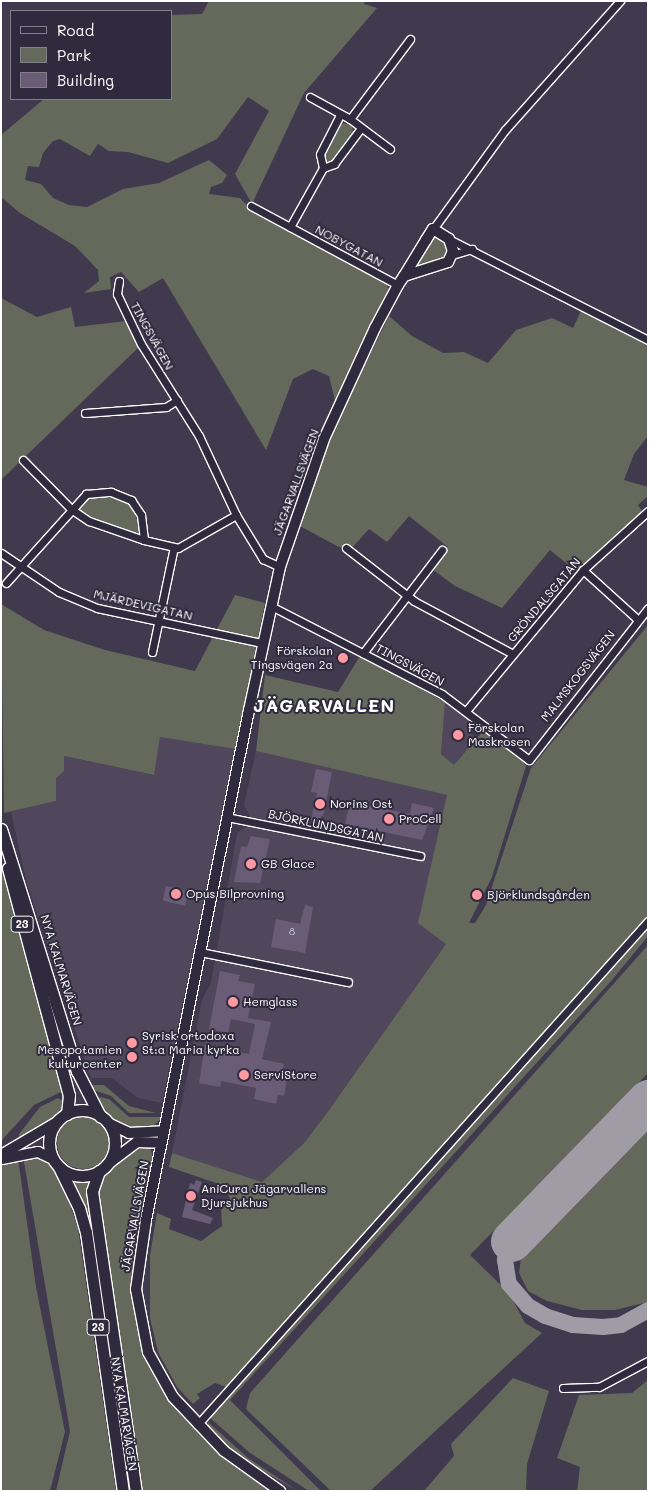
<!DOCTYPE html>
<html>
<head>
<meta charset="utf-8">
<style>
	body { margin:0 }
	#map { position:relative; width:649px; height:1492px; overflow:hidden; background:#41394e; font-family:Mali,sans-serif }
	div>[style] { position:absolute }
	[style*='--x'] { left:calc(var(--x)*1px); top:calc(var(--y)*1px); width:calc(var(--w)*1px); rotate:calc(var(--a)*1deg) }
	.built>* { inset:0; background:#51475d }
	.green>* { inset:0; background:#64695b }
	.round { border-radius:50% }
	.taxiway>* { height:16px; margin:-8px; padding:0 8px; transform-origin:8px; border-radius:8px; background:#a09ca6 }
	.runway>* { height:41px; margin:-20.5px; padding:0 20.5px; transform-origin:20.5px; border-radius:20.5px; background:#a09ca6 }
	.building>* { inset:0; background:#6a5b76; transform-origin:0 0 }
	.roads { filter:drop-shadow(1px 0 #fff) drop-shadow(-1px 0 #fff) drop-shadow(0 1px #fff) drop-shadow(0 -1px #fff) }
	.street>* { height:7px; margin:-3.5px; padding:0 3.5px; transform-origin:3.5px; border-radius:3.5px; background:#2f2a3d }
	.secondary>* { height:10px; margin:-5px; padding:0 5px; transform-origin:5px; border-radius:5px; background:#2f2a3d }
	.primary>* { height:11px; margin:-5.5px; padding:0 5.5px; transform-origin:5.5px; border-radius:5.5px; background:#2f2a3d }
	.primary>.ring { margin:-5.5px; padding:0; box-sizing:content-box; background:none; border:11px solid #2f2a3d; border-radius:50% }
	.dots>* { width:14px; height:14px; translate:-50% -50%; box-sizing:border-box; border:2px solid #2f2a3d; border-radius:50% }
	span { translate:-50% -50%; white-space:nowrap; text-align:center; line-height:1.15; -webkit-text-stroke:4px #2f2a3d; paint-order:stroke }
	.number-label { font-size:10px; color:#dad6dd }
	.number-label span { -webkit-text-stroke-width:0 }
	.shield-label span { padding:1px 4px; background:#2f2a3d; border:1px solid; border-radius:4px; -webkit-text-stroke-width:0 }
	.shield-label { font-size:11px; color:#fff; font-weight:700 }
	.street-label { font-size:12px; color:#fff }
	.poi-label { font-size:12px; color:#fff }
	.right { translate:-100% -50%; text-align:right }
	.left { translate:0 -50%; text-align:left }
	.district-label { font-size:18px; color:#fff; font-weight:700; letter-spacing:1px }
	.frame { position:absolute; inset:0; border:2px solid #fff; pointer-events:none }
	.legend { position:absolute; left:10px; top:10px; width:162px; height:90px; box-sizing:border-box; background:#2f2a3d; border:1px solid #827f8b; margin:0; padding:6px 9px; list-style:none; font-size:15px; color:#fff }
	.legend li { display:flex; align-items:center; gap:10px; height:25px }
	.legend b { width:25px; border:1px solid #827f8b }
</style>
</head>
<body>
<div id="map">
	<div class="built">
		<div style="clip-path:polygon(445px 702px,476px 724px,469px 732px,478px 739px,454px 766px,441px 754px)"></div>
		<div style="clip-path:polygon(160px 737px,235px 749px,162px 1103px,138px 1098px,112px 1078px,91px 1078px,27px 883px,11px 812px,55px 801px,56px 778px,63px 756px,153px 775px)"></div>
		<div style="clip-path:polygon(256px 751px,447px 795px,446px 944px,327px 1113px,304px 1143px,262px 1182px,172px 1153px,202px 1000px,211px 983px,237px 833px,247px 826px,250px 816px,244px 805px)"></div>
	</div>
	<div class="green">
		<div style="clip-path:polygon(209px 1px,365px 1px,364px 4px,377px 8px,304px 93px,252px 204px,235px 174px,269px 111px,248px 97px,217px 139px,168px 163px,128px 152px,109px 151px,98px 144px,90px 156px,60px 139px,53px 141px,43px 153px,39px 167px,28px 166px,25px 180px,41px 184px,53px 198px,69px 205px,87px 207px,123px 189px,159px 183px,209px 160px,227px 175px,222px 183px,211px 187px,209px 194px,240px 198px,251px 209px,385px 281px,390px 292px,335px 401px,329px 376px,313px 369px,293px 379px,266px 450px,163px 278px,139px 292px,121px 272px,110px 277px,111px 289px,84px 293px,99px 281px,98px 270px,75px 246px,20px 213px,1px 197px,1px 135px,44px 99px,171px 99px,171px 15px,202px 14px)"></div>
		<div style="clip-path:polygon(342px 123px,352px 125px,353px 134px,332px 161px,326px 164px,323px 155px)"></div>
		<div style="clip-path:polygon(438px 236px,449px 244px,448px 257px,414px 269px,432px 238px)"></div>
		<div style="clip-path:polygon(1px 298px,37px 317px,71px 307px,75px 327px,126px 321px,139px 347px,1px 480px)"></div>
		<div style="clip-path:polygon(581px 311px,648px 343px,648px 436px,634px 454px,624px 480px,648px 487px,648px 496px,638px 505px,642px 511px,576px 571px,550px 550px,502px 608px,455px 586px,432px 569px,448px 547px,409px 516px,387px 542px,369px 529px,351px 549px,339px 547px,298px 525px,337px 421px,389px 316px,412px 336px,443px 353px,464px 352px,488px 363px,516px 330px,552px 318px,573px 328px)"></div>
		<div style="clip-path:polygon(108px 494px,132px 504px,142px 536px,101px 525px,78px 509px,88px 496px)"></div>
		<div style="clip-path:polygon(235px 595px,265px 603px,235px 749px,160px 737px,154px 775px,64px 756px,64px 771px,56px 778px,56px 801px,4px 813px,1px 604px,44px 630px,105px 650px,195px 671px)"></div>
		<div style="clip-path:polygon(648px 625px,648px 917px,226px 1387px,215px 1383px,197px 1394px,200px 1398px,193px 1404px,177px 1387px,158px 1352px,150px 1318px,150px 1255px,157px 1213px,171px 1219px,169px 1229px,201px 1241px,222px 1226px,221px 1207px,230px 1199px,225px 1186px,169px 1167px,172px 1153px,262px 1182px,304px 1143px,327px 1113px,446px 944px,418px 923px,447px 795px,256px 751px,265px 675px,338px 692px,360px 656px,445px 702px,441px 754px,454px 765px,484px 730px,523px 761px,526px 766px,492px 877px,469px 923px,475px 923px,486px 905px,531px 768px)"></div>
		<div style="clip-path:polygon(1px 866px,63px 1091px,34px 1105px,1px 1141px)"></div>
		<div style="clip-path:polygon(648px 925px,648px 936px,612px 980px,230px 1400px,321px 1491px,309px 1491px,250px 1453px,209px 1417px)"></div>
		<div style="clip-path:polygon(648px 945px,648px 1073px,470px 1255px,509px 1293px,525px 1323px,542px 1333px,370px 1491px,331px 1491px,246px 1409px,250px 1393px)"></div>
		<div style="clip-path:polygon(89px 1085px,104px 1085px,129px 1106px,156px 1113px,129px 1113px,111px 1096px,91px 1089px)"></div>
		<div style="clip-path:polygon(100px 1097px,109px 1099px,129px 1117px,163px 1117px,152px 1127px,127px 1128px,110px 1118px,97px 1100px)"></div>
		<div style="clip-path:polygon(58px 1098px,65px 1102px,59px 1114px,19px 1142px,19px 1134px,40px 1107px)"></div>
		<div class="round" style="left:57px;top:1117px;width:52px;height:52px"></div>
		<div style="clip-path:polygon(648px 1127px,648px 1302px,615px 1310px,582px 1310px,547px 1301px,528px 1291px,519px 1273px,521px 1258px)"></div>
		<div style="clip-path:polygon(137px 1145px,150px 1146px,153px 1158px,134px 1258px,132px 1299px,145px 1357px,177px 1411px,210px 1445px,275px 1491px,142px 1491px,96px 1190px,103px 1175px)"></div>
		<div style="clip-path:polygon(39px 1154px,47px 1158px,61px 1179px,78px 1228px,116px 1491px,56px 1491px,70px 1431px,23px 1156px)"></div>
		<div style="clip-path:polygon(18px 1158px,36px 1287px,65px 1432px,50px 1491px,1px 1491px,1px 1161px)"></div>
		<div style="clip-path:polygon(72px 1178px,88px 1179px,103px 1317px,131px 1491px,128px 1491px,86px 1211px)"></div>
		<div style="clip-path:polygon(513px 1378px,549px 1391px,527px 1464px,526px 1491px,424px 1491px,454px 1456px,451px 1444px)"></div>
		<div style="clip-path:polygon(648px 1380px,648px 1491px,577px 1491px,580px 1467px,557px 1458px,579px 1395px,632px 1393px)"></div>
		<div style="clip-path:polygon(208px 1422px,248px 1458px,298px 1491px,238px 1457px,208px 1429px)"></div>
	</div>
	<div class="taxiway">
		<div style="--x:511;--y:1241;--w:20;--a:108"></div>
		<div style="--x:505;--y:1260;--w:24;--a:81"></div>
		<div style="--x:509;--y:1284;--w:29;--a:49"></div>
		<div style="--x:528;--y:1306;--w:20;--a:30"></div>
		<div style="--x:545;--y:1316;--w:29;--a:18"></div>
		<div style="--x:573;--y:1325;--w:30;--a:4"></div>
		<div style="--x:603;--y:1327;--w:18;--a:-6"></div>
		<div style="--x:621;--y:1325;--w:31;--a:-29"></div>
	</div>
	<div class="runway">
		<div style="--x:511;--y:1241;--w:197;--a:-45.8"></div>
	</div>
	<div class="building">
		<div style="clip-path:polygon(316px 769px,332px 772px,322px 822px,311px 820px,317px 793px,311px 792px)"></div>
		<div style="clip-path:polygon(350px 802px,410px 814px,412px 803px,434px 808px,422px 840px,345px 824px)"></div>
		<div style="clip-path:polygon(251px 836px,270px 839px,260px 883px,234px 882px,241px 846px,247px 847px)"></div>
		<div style="left:166px;top:886px;width:23px;height:15px;rotate:13deg"></div>
		<div style="clip-path:polygon(305px 905px,313px 907px,305px 953px,271px 947px,276px 919px,300px 924px)"></div>
		<div style="clip-path:polygon(220px 971px,240px 975px,238px 981px,255px 984px,248px 1018px,271px 1022px,262px 1059px,284px 1064px,282px 1072px,288px 1074px,284px 1096px,278px 1095px,276px 1104px,254px 1099px,256px 1088px,221px 1081px,220px 1087px,199px 1083px,205px 1045px,249px 1054px,255px 1024px,231px 1019px,228px 1033px,209px 1029px)"></div>
		<div style="clip-path:polygon(196px 1180px,202px 1182px,192px 1210px,213px 1218px,210px 1224px,182px 1217px,190px 1183px,194px 1185px)"></div>
	</div>
	<div class="roads">
		<div class="street">
			<div style="--x:310;--y:97;--w:46;--a:28.8"></div>
			<div style="--x:350;--y:119;--w:50;--a:36.9"></div>
			<div style="--x:350;--y:119;--w:100;--a:-53.1"></div>
			<div style="--x:323;--y:168;--w:14;--a:-102"></div>
			<div style="--x:320;--y:154;--w:44;--a:-62.9"></div>
			<div style="--x:323;--y:168;--w:12;--a:-20"></div>
			<div style="--x:334;--y:164;--w:45;--a:-53.1"></div>
			<div style="--x:251;--y:206;--w:167;--a:28.3"></div>
			<div style="--x:290;--y:227;--w:68;--a:-60.8"></div>
			<div style="--x:433;--y:229;--w:122;--a:-54"></div>
			<div style="--x:505;--y:130;--w:173;--a:-48.3"></div>
			<div style="--x:449;--y:239;--w:223;--a:26.9"></div>
			<div style="--x:452;--y:255;--w:21;--a:-17"></div>
			<div style="--x:119;--y:281;--w:13;--a:99"></div>
			<div style="--x:117;--y:294;--w:55;--a:64.4"></div>
			<div style="--x:141;--y:344;--w:109;--a:57.8"></div>
			<div style="--x:199;--y:436;--w:87;--a:64.9"></div>
			<div style="--x:236;--y:515;--w:52;--a:58.5"></div>
			<div style="--x:263;--y:559;--w:19;--a:25"></div>
			<div style="--x:85;--y:413;--w:81;--a:-4.2"></div>
			<div style="--x:166;--y:407;--w:13;--a:-32"></div>
			<div style="--x:23;--y:460;--w:69;--a:45.6"></div>
			<div style="--x:71;--y:509;--w:22;--a:34"></div>
			<div style="--x:89;--y:521;--w:58;--a:19.1"></div>
			<div style="--x:144;--y:540;--w:35;--a:13"></div>
			<div style="--x:178;--y:548;--w:67;--a:-29.6"></div>
			<div style="--x:346;--y:548;--w:86;--a:37.9"></div>
			<div style="--x:414;--y:601;--w:112;--a:28.2"></div>
			<div style="--x:1;--y:553;--w:70;--a:33.9"></div>
			<div style="--x:59;--y:592;--w:41;--a:22.8"></div>
			<div style="--x:97;--y:608;--w:169;--a:12"></div>
			<div style="--x:583;--y:570;--w:73;--a:42.2"></div>
			<div style="--x:6;--y:583;--w:120;--a:-48"></div>
			<div style="--x:86;--y:494;--w:25;--a:-5"></div>
			<div style="--x:111;--y:492;--w:22;--a:22"></div>
			<div style="--x:131;--y:500;--w:18;--a:56"></div>
			<div style="--x:141;--y:515;--w:25;--a:83"></div>
			<div style="--x:271;--y:606;--w:192;--a:27.2"></div>
			<div style="--x:442;--y:694;--w:109;--a:37.2"></div>
			<div style="--x:529;--y:760;--w:193;--a:-51.9"></div>
			<div style="--x:152;--y:652;--w:107;--a:-78.2"></div>
			<div style="--x:363;--y:653;--w:130;--a:-52.5"></div>
			<div style="--x:466;--y:711;--w:183;--a:-50.3"></div>
			<div style="--x:583;--y:570;--w:88;--a:-42.2"></div>
			<div style="--x:227;--y:817;--w:197;--a:11.4"></div>
			<div style="--x:200;--y:952;--w:151;--a:11.5"></div>
			<div style="--x:563;--y:1388;--w:36;--a:-2"></div>
			<div style="--x:599;--y:1387;--w:55;--a:-28"></div>
			<div style="--x:197;--y:1425;--w:676;--a:-48.18"></div>
		</div>
		<div class="secondary">
			<div style="--x:249;--y:710;--w:520;--a:101.42"></div>
			<div style="--x:146;--y:1220;--w:70;--a:98.2"></div>
			<div style="--x:136;--y:1289;--w:64;--a:79.2"></div>
			<div style="--x:148;--y:1352;--w:51;--a:60.9"></div>
			<div style="--x:173;--y:1397;--w:74;--a:46.6"></div>
			<div style="--x:224;--y:1451;--w:69;--a:35.5"></div>
			<div style="--x:248;--y:715;--w:151;--a:-77.8"></div>
			<div style="--x:280;--y:567;--w:135;--a:-71"></div>
			<div style="--x:324;--y:439;--w:122;--a:-65.3"></div>
			<div style="--x:375;--y:328;--w:49;--a:-61.9"></div>
			<div style="--x:398;--y:285;--w:11;--a:-56"></div>
			<div style="--x:404;--y:276;--w:42;--a:-58.6"></div>
			<div style="--x:426;--y:240;--w:13;--a:-58"></div>
			<div style="--x:433;--y:229;--w:19;--a:32"></div>
			<div style="--x:449;--y:239;--w:13;--a:72"></div>
			<div style="--x:453;--y:251;--w:12;--a:114"></div>
			<div style="--x:448;--y:262;--w:46;--a:162.3"></div>
			<div style="--x:108;--y:1123;--w:23;--a:25"></div>
			<div style="--x:129;--y:1133;--w:34;--a:-3"></div>
			<div style="--x:1;--y:1155;--w:65;--a:-30.5"></div>
			<div style="--x:2;--y:1159;--w:37;--a:-11"></div>
			<div style="--x:38;--y:1152;--w:17;--a:25"></div>
			<div style="--x:108;--y:1164;--w:36;--a:-37"></div>
			<div style="--x:137;--y:1142;--w:24;--a:2"></div>
		</div>
		<div class="primary">
			<div style="--x:1;--y:829;--w:254;--a:72.6"></div>
			<div style="--x:77;--y:1071;--w:51;--a:62.9"></div>
			<div style="--x:8;--y:868;--w:235;--a:75"></div>
			<div style="--x:69;--y:1095;--w:19;--a:96"></div>
			<div class="ring" style="left:49px;top:1110px;width:55px;height:55px"></div>
			<div style="--x:59;--y:1167;--w:46;--a:64"></div>
			<div style="--x:79;--y:1208;--w:25;--a:74"></div>
			<div style="--x:86;--y:1232;--w:262;--a:81.9"></div>
			<div style="--x:99;--y:1171;--w:21;--a:109"></div>
			<div style="--x:92;--y:1191;--w:303;--a:81.7"></div>
		</div>
	</div>
	<div class="dots">
		<div style="left:343px;top:658px;background:#ff9aa2"></div>
		<div style="left:458px;top:735px;background:#ff9aa2"></div>
		<div style="left:320px;top:804px;background:#ff9aa2"></div>
		<div style="left:389px;top:819px;background:#ff9aa2"></div>
		<div style="left:251px;top:864px;background:#ff9aa2"></div>
		<div style="left:176px;top:894px;background:#ff9aa2"></div>
		<div style="left:477px;top:895px;background:#ff9aa2"></div>
		<div style="left:233px;top:1002px;background:#ff9aa2"></div>
		<div style="left:132px;top:1043px;background:#ff9aa2"></div>
		<div style="left:132px;top:1057px;background:#ff9aa2"></div>
		<div style="left:244px;top:1075px;background:#ff9aa2"></div>
		<div style="left:191px;top:1196px;background:#ff9aa2"></div>
	</div>
	<div class="number-label">
		<span style="left:292px;top:932px">8</span>
	</div>
	<div class="shield-label">
		<span style="left:22px;top:924px">23</span>
		<span style="left:98px;top:1327px">23</span>
	</div>
	<div class="street-label">
		<span style="left:349px;top:246px;rotate:28deg">NOBYGATAN</span>
		<span style="left:152px;top:336px;rotate:61deg">TINGSVÄGEN</span>
		<span style="left:296px;top:482px;rotate:-70deg">JÄGARVALLSVÄGEN</span>
		<span style="left:544px;top:600px;rotate:-50deg">GRÖNDALSGATAN</span>
		<span style="left:143px;top:605px;rotate:13deg">MJÄRDEVIGATAN</span>
		<span style="left:410px;top:665px;rotate:28deg">TINGSVÄGEN</span>
		<span style="left:578px;top:676px;rotate:-52deg">MALMSKOGSVÄGEN</span>
		<span style="left:326px;top:826px;rotate:12deg">BJÖRKLUNDSGATAN</span>
		<span style="left:61px;top:970px;rotate:73deg">NYA KALMARVÄGEN</span>
		<span style="left:135px;top:1216px;rotate:-80deg">JÄGARVALLSVÄGEN</span>
		<span style="left:124px;top:1414px;rotate:81deg">NYA KALMARVÄGEN</span>
	</div>
	<div class="poi-label">
		<span class="right" style="left:333px;top:658px">Förskolan<br>Tingsvägen 2a</span>
		<span class="left" style="left:468px;top:735px">Förskolan<br>Maskrosen</span>
		<span class="left" style="left:330px;top:804px">Norins Ost</span>
		<span class="left" style="left:399px;top:819px">ProCell</span>
		<span class="left" style="left:261px;top:864px">GB Glace</span>
		<span class="left" style="left:186px;top:894px">Opus Bilprovning</span>
		<span class="left" style="left:487px;top:895px">Björklundsgården</span>
		<span class="left" style="left:243px;top:1002px">Hemglass</span>
		<span class="left" style="left:142px;top:1043px">Syrisk ortodoxa<br>St:a Maria kyrka</span>
		<span class="right" style="left:122px;top:1057px">Mesopotamien<br>kulturcenter</span>
		<span class="left" style="left:254px;top:1075px">ServiStore</span>
		<span class="left" style="left:201px;top:1196px">AniCura Jägarvallens<br>Djursjukhus</span>
	</div>
	<div class="district-label">
		<span style="left:324px;top:705px">JÄGARVALLEN</span>
	</div>
	<div class="frame"></div>
	<ul class="legend">
	<li><b style="height:6px;background:#2f2a3d"></b>Road</li>
	<li><b style="height:14px;background:#64695b"></b>Park</li>
	<li><b style="height:14px;background:#6a5b76"></b>Building</li>
	</ul>
</div>
</body>
</html>
